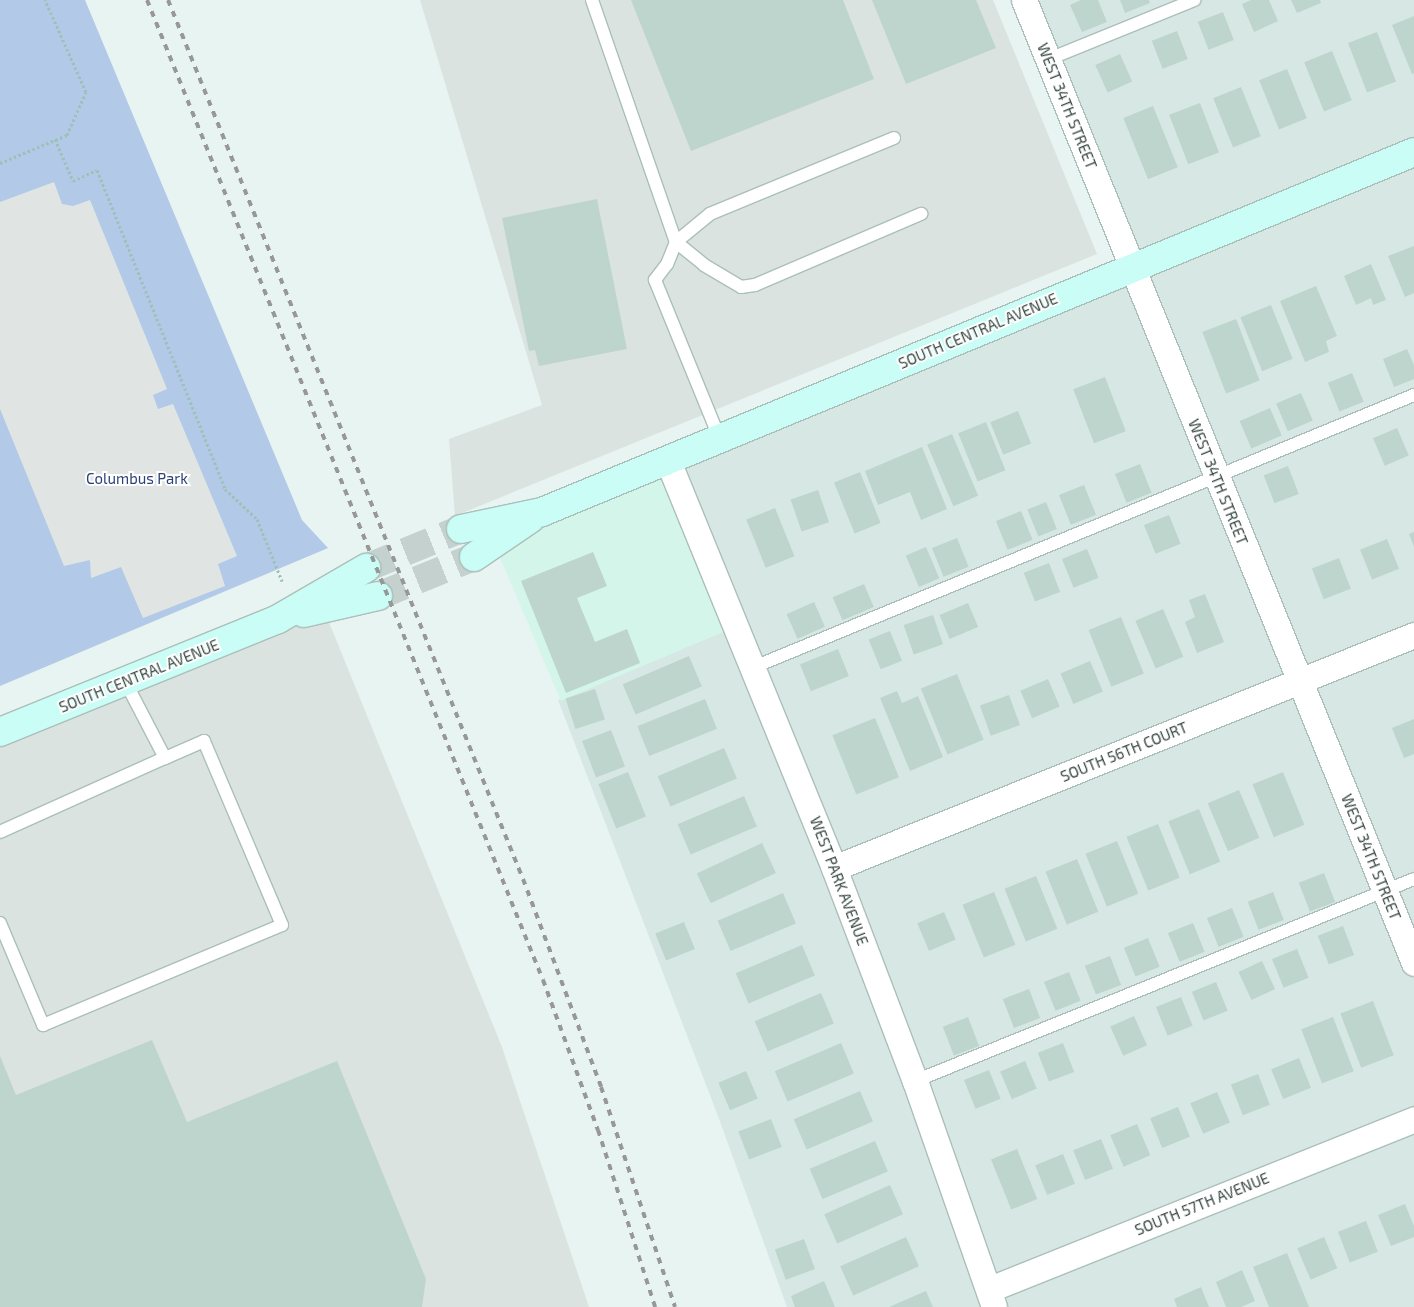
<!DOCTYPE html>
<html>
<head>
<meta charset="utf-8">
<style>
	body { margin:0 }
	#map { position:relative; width:1414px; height:1307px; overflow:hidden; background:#e8f4f1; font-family:"Exo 2",sans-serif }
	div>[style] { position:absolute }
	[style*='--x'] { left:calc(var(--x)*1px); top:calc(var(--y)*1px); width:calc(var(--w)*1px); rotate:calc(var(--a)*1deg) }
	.residential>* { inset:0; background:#d7e7e4 }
	.commercial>* { inset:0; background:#d4f5ea; transform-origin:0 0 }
	.industrial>* { inset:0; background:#dae3e0 }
	.green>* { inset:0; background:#b2cae7 }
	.parking>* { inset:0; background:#e0e5e4 }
	.building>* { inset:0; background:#bed5ce; transform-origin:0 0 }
	.secondary-tunnel>* { height:28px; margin-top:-14px; transform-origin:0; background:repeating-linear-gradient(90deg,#c5d1ce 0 28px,transparent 0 42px) }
	.path>* { height:3px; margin-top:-1.5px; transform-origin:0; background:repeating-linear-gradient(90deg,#9dc0b7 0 2.5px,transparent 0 5px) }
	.roads { filter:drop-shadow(1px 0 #abbfba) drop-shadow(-1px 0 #abbfba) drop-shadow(0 1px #abbfba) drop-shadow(0 -1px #abbfba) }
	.lane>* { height:12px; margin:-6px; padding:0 6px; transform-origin:6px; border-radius:6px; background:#fff }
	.street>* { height:25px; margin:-12.5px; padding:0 12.5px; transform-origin:12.5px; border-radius:12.5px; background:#fff }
	.secondary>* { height:28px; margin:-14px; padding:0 14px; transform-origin:14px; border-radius:14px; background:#c9fdf5 }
	.rail>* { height:4px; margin-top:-2px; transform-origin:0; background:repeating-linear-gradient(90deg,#979797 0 6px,transparent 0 12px) }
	span { translate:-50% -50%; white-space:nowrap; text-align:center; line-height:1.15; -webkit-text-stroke:4px #fff; paint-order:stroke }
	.street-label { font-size:15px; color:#374742 }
	.park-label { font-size:15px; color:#2c4177 }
</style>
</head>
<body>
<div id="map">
	<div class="residential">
		<div style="clip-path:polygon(1030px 0,1414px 0,1414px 145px,1134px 256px)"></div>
		<div style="clip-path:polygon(1414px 166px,1414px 1307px,1001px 1307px,683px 465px)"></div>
		<div style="clip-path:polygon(730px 629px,906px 1084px,985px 1307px,787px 1307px,718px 1116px,558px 700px)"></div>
	</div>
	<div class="commercial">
		<div style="left:662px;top:471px;width:172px;height:183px;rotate:67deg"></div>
	</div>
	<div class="industrial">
		<div style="clip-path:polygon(420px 0,993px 0,1097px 254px,455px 516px,449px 439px,542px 405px)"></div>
		<div style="clip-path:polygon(324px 610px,502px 1047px,589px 1307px,0 1307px,0 741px)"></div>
	</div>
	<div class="green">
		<div style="clip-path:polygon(0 0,85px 0,302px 520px,328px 548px,0 686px)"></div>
	</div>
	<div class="parking">
		<div style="clip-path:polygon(54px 182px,62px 204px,73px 206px,90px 200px,167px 389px,153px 395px,158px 409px,173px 404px,237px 556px,218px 564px,225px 586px,143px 618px,121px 567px,91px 578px,90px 560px,64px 566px,0 409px,0 202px)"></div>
	</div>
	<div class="building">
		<div style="clip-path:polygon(631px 0,843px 0,874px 79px,691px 151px)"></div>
		<div style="clip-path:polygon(872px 0,976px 0,996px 48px,906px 84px)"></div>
		<div style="clip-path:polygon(1081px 0,1098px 0,1107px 22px,1082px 32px,1070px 5px)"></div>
		<div style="clip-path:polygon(1120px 0,1149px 0,1150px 3px,1125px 13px)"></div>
		<div style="clip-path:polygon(1251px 0,1269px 0,1278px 21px,1254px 32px,1242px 4px)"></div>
		<div style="clip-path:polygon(1291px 0,1320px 0,1321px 3px,1297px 13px)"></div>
		<div style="left:1223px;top:12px;width:30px;height:27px;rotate:69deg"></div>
		<div style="clip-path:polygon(1414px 16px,1414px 73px,1412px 74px,1392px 25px)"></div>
		<div style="left:1177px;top:31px;width:30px;height:27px;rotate:69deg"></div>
		<div style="left:1377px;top:32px;width:53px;height:31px;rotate:69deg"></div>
		<div style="left:1332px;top:51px;width:53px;height:30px;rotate:68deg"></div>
		<div style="left:1120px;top:54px;width:30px;height:27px;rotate:66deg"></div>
		<div style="left:1287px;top:69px;width:53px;height:30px;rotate:68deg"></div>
		<div style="left:1241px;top:87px;width:53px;height:30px;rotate:68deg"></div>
		<div style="left:1200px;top:103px;width:53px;height:33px;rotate:69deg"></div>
		<div style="left:1153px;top:106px;width:66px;height:32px;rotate:68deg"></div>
		<div style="clip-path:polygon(597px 199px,627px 349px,539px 366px,535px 350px,529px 351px,502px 218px)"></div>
		<div style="clip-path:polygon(1414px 246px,1414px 293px,1405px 297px,1388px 256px)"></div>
		<div style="clip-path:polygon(1371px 264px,1386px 300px,1373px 305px,1371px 298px,1356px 305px,1344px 276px)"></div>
		<div style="clip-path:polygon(1316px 286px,1337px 336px,1326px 341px,1329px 352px,1305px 362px,1280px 301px)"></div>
		<div style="left:1271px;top:305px;width:58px;height:33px;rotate:68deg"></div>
		<div style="left:1236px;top:319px;width:66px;height:36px;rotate:69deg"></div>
		<div style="clip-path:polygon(1407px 349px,1414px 365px,1414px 379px,1394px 387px,1383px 359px)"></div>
		<div style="left:1352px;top:373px;width:31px;height:26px;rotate:68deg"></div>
		<div style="left:1105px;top:377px;width:58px;height:34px;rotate:69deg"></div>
		<div style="left:1301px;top:393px;width:30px;height:27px;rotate:67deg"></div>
		<div style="left:1270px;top:408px;width:30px;height:33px;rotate:67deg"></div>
		<div style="left:1018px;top:411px;width:35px;height:30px;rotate:68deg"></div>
		<div style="left:986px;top:422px;width:52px;height:30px;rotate:68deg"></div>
		<div style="left:1397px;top:428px;width:30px;height:26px;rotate:67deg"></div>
		<div style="left:952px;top:434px;width:67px;height:27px;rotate:67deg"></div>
		<div style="clip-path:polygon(922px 447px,947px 509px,921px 520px,910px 492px,878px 505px,865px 471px)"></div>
		<div style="left:1140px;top:464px;width:31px;height:27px;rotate:68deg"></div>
		<div style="left:1288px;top:466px;width:30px;height:26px;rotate:69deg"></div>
		<div style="left:860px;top:472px;width:55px;height:28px;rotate:68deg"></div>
		<div style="left:1084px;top:485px;width:32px;height:27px;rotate:68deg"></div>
		<div style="left:818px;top:490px;width:34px;height:29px;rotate:71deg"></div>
		<div style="left:1046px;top:502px;width:29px;height:20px;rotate:68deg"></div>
		<div style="left:775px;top:508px;width:52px;height:31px;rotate:68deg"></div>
		<div style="left:1021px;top:511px;width:31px;height:27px;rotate:68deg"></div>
		<div style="left:1169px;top:515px;width:31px;height:27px;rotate:68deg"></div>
		<div style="clip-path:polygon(1414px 532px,1414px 547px,1409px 534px)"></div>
		<div style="left:957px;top:538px;width:31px;height:27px;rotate:68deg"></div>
		<div style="left:1387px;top:539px;width:32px;height:29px;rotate:68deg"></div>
		<div style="left:926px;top:547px;width:34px;height:22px;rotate:67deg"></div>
		<div style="left:1087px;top:549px;width:31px;height:27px;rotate:68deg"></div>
		<div style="clip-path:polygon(593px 552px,607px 586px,577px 598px,595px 642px,627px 629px,640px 663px,566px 693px,521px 581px)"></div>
		<div style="left:1339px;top:558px;width:33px;height:29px;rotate:69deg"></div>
		<div style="left:1049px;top:563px;width:31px;height:27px;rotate:69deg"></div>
		<div style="left:864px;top:584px;width:25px;height:34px;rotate:67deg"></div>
		<div style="clip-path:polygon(1205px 594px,1224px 642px,1197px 653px,1185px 622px,1195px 617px,1189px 600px)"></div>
		<div style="left:814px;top:602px;width:27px;height:30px;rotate:66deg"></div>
		<div style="left:968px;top:603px;width:26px;height:31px;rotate:67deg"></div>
		<div style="left:1163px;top:609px;width:52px;height:30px;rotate:67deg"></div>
		<div style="left:933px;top:615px;width:31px;height:31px;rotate:71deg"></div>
		<div style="left:1121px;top:617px;width:61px;height:35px;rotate:68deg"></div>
		<div style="left:890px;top:631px;width:32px;height:23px;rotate:68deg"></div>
		<div style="left:838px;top:649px;width:29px;height:41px;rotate:68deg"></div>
		<div style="left:689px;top:656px;width:33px;height:72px;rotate:67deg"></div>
		<div style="left:1090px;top:661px;width:33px;height:32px;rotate:67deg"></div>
		<div style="left:957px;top:674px;width:71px;height:39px;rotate:68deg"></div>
		<div style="left:1048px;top:679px;width:30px;height:30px;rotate:67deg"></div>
		<div style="left:595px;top:689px;width:32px;height:31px;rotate:72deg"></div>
		<div style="clip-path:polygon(897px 691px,902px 703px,918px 696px,943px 757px,910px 771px,880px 698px)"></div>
		<div style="left:1009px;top:695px;width:32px;height:31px;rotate:70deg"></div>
		<div style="left:705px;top:699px;width:32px;height:73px;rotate:68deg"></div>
		<div style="left:875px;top:718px;width:64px;height:46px;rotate:68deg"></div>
		<div style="clip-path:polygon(1414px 719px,1414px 754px,1404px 758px,1392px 728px)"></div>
		<div style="left:611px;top:730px;width:39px;height:31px;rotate:69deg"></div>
		<div style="left:724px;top:748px;width:33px;height:72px;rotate:67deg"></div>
		<div style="left:628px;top:772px;width:48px;height:32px;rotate:68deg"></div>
		<div style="left:1283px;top:772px;width:57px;height:33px;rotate:68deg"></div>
		<div style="left:1239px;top:790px;width:52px;height:34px;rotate:67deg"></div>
		<div style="left:744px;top:796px;width:33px;height:72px;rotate:67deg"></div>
		<div style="left:1199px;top:809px;width:57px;height:33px;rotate:68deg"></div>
		<div style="left:1158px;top:824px;width:58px;height:34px;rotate:68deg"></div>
		<div style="left:1117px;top:841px;width:57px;height:34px;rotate:68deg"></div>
		<div style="left:762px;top:843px;width:33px;height:72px;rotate:65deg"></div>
		<div style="left:1077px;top:859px;width:57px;height:34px;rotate:68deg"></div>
		<div style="left:1324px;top:873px;width:31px;height:27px;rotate:69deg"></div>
		<div style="left:1036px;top:876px;width:57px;height:34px;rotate:68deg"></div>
		<div style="left:994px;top:892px;width:57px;height:34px;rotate:68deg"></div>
		<div style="left:1273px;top:892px;width:30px;height:27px;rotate:69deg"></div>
		<div style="left:783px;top:893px;width:33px;height:71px;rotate:67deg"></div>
		<div style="left:1232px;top:908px;width:31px;height:27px;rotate:68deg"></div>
		<div style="left:944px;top:912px;width:30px;height:29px;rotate:67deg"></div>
		<div style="left:684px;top:922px;width:29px;height:31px;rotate:68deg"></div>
		<div style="left:1193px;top:923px;width:31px;height:27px;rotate:68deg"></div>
		<div style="left:1343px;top:926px;width:31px;height:27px;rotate:69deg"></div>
		<div style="left:1148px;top:938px;width:31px;height:26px;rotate:68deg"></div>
		<div style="left:802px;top:945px;width:33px;height:72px;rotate:67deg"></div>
		<div style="left:1297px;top:949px;width:31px;height:27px;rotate:68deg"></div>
		<div style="left:1110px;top:956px;width:31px;height:27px;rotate:69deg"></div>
		<div style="left:1262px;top:961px;width:31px;height:26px;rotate:65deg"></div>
		<div style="left:1069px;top:972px;width:31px;height:27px;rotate:68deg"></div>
		<div style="left:1216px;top:982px;width:31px;height:26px;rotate:68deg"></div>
		<div style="left:1029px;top:989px;width:31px;height:28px;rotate:69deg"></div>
		<div style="left:821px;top:993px;width:33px;height:72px;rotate:67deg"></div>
		<div style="left:1181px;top:997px;width:31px;height:27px;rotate:68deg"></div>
		<div style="left:1373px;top:1001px;width:58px;height:35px;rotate:69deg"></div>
		<div style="left:1134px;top:1016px;width:32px;height:26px;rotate:66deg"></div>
		<div style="left:968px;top:1017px;width:31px;height:27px;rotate:69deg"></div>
		<div style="left:1333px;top:1017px;width:58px;height:34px;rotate:69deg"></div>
		<div style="clip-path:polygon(152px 1040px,187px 1122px,337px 1061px,426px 1279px,422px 1307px,0 1307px,0 1056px,16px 1095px)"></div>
		<div style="left:841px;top:1043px;width:33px;height:72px;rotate:67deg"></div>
		<div style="left:1063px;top:1043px;width:31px;height:27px;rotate:69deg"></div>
		<div style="left:1299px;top:1058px;width:32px;height:30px;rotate:68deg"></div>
		<div style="left:1025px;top:1061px;width:30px;height:27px;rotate:67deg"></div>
		<div style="left:989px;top:1070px;width:31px;height:27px;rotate:68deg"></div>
		<div style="left:746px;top:1071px;width:30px;height:30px;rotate:67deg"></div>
		<div style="left:1258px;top:1074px;width:33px;height:29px;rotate:69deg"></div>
		<div style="left:860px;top:1091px;width:33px;height:72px;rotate:67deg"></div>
		<div style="left:1217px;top:1092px;width:33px;height:29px;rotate:67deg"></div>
		<div style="left:1178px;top:1107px;width:32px;height:30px;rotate:68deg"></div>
		<div style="left:771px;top:1119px;width:30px;height:35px;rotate:69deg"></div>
		<div style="left:1137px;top:1124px;width:34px;height:29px;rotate:67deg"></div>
		<div style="left:1101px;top:1139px;width:32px;height:30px;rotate:68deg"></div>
		<div style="left:875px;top:1141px;width:33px;height:71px;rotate:67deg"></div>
		<div style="left:1017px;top:1149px;width:54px;height:28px;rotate:68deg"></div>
		<div style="left:1063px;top:1154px;width:32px;height:30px;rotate:68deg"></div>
		<div style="left:890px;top:1185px;width:32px;height:72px;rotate:66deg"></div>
		<div style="clip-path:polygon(1405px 1204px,1414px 1226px,1414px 1237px,1391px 1246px,1378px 1215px)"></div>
		<div style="left:1366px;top:1221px;width:33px;height:30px;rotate:69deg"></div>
		<div style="left:906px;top:1237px;width:32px;height:72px;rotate:66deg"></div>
		<div style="left:1324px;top:1237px;width:34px;height:29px;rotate:67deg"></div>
		<div style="left:804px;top:1239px;width:32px;height:31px;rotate:70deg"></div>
		<div style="clip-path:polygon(1287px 1253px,1309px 1307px,1269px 1307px,1253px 1267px)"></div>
		<div style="clip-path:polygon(1242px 1270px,1255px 1301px,1241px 1307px,1226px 1307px,1216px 1282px)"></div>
		<div style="clip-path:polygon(824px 1281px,835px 1307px,795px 1307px,791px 1296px)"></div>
		<div style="clip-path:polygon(1201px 1287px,1209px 1307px,1177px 1307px,1174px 1299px)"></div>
		<div style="clip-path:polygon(926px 1291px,933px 1307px,889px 1307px)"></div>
	</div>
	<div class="secondary-tunnel">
		<div style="--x:366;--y:568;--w:103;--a:-22.3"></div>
		<div style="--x:378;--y:596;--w:104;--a:-22.1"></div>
	</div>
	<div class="path">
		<div style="--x:55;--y:139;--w:46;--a:66.8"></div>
		<div style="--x:73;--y:181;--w:26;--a:-25"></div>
		<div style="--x:97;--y:170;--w:344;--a:68.1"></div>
		<div style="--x:225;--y:489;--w:44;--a:43.2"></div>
		<div style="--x:257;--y:519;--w:67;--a:68"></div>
		<div style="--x:0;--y:163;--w:73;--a:-22.7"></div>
		<div style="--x:67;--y:135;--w:47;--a:-66.2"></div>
		<div style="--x:86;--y:92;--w:101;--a:-114"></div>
	</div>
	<div class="roads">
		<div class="lane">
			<div style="--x:592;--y:0;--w:256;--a:70.9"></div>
			<div style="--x:676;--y:242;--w:24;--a:112"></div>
			<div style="--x:667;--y:264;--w:20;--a:127"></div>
			<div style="--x:655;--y:280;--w:172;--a:67.8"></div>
			<div style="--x:1049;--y:59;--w:157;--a:-22.1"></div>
			<div style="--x:894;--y:138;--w:199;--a:157.6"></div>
			<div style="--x:710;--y:214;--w:44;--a:140.5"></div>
			<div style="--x:676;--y:242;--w:36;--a:39"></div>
			<div style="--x:704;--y:265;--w:43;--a:30.7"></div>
			<div style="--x:741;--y:287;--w:14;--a:-8"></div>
			<div style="--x:755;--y:285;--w:181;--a:-23.2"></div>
			<div style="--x:754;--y:667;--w:714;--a:-22.4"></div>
			<div style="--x:0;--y:832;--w:181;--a:-24.2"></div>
			<div style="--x:0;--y:923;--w:111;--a:67.1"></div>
			<div style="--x:43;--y:1025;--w:259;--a:-22.7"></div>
			<div style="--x:282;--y:925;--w:200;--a:-113"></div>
			<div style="--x:204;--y:741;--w:43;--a:156.4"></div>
			<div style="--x:165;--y:758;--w:87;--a:-117.5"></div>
			<div style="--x:915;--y:1081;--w:538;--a:-22.04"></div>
		</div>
		<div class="street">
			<div style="--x:1024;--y:0;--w:1039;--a:67.95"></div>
			<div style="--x:668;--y:461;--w:440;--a:67.8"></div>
			<div style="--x:834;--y:868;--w:228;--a:69.2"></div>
			<div style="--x:915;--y:1081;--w:239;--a:70.7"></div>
			<div style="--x:834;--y:868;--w:625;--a:-21.89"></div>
			<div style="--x:990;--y:1289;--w:457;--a:-21.8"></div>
		</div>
		<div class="secondary">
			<div style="--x:461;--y:529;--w:83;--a:-11.9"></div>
			<div style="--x:542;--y:512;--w:943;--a:-22.43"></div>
			<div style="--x:474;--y:557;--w:68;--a:-34.2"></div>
			<div style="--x:304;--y:613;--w:76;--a:-12.9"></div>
			<div style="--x:0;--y:732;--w:300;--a:-22.1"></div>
			<div style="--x:278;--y:619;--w:102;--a:-30.1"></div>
		</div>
	</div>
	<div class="rail">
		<div style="--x:147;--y:0;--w:1057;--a:68"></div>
		<div style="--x:543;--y:980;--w:160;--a:69.9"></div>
		<div style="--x:598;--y:1130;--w:186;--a:72.1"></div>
		<div style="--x:168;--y:0;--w:948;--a:68.01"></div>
		<div style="--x:523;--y:879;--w:222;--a:69.4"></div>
		<div style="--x:601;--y:1087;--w:232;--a:71.4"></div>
	</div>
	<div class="street-label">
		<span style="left:1067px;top:106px;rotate:68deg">WEST 34TH STREET</span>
		<span style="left:978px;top:331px;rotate:-23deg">SOUTH CENTRAL AVENUE</span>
		<span style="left:1218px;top:482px;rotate:68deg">WEST 34TH STREET</span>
		<span style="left:139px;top:676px;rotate:-22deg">SOUTH CENTRAL AVENUE</span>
		<span style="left:1124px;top:752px;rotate:-22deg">SOUTH 56TH COURT</span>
		<span style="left:1371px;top:857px;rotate:68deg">WEST 34TH STREET</span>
		<span style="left:839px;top:881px;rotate:69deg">WEST PARK AVENUE</span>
		<span style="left:1202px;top:1204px;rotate:-22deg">SOUTH 57TH AVENUE</span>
	</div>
	<div class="park-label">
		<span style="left:137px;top:479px">Columbus Park</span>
	</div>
</div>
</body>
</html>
